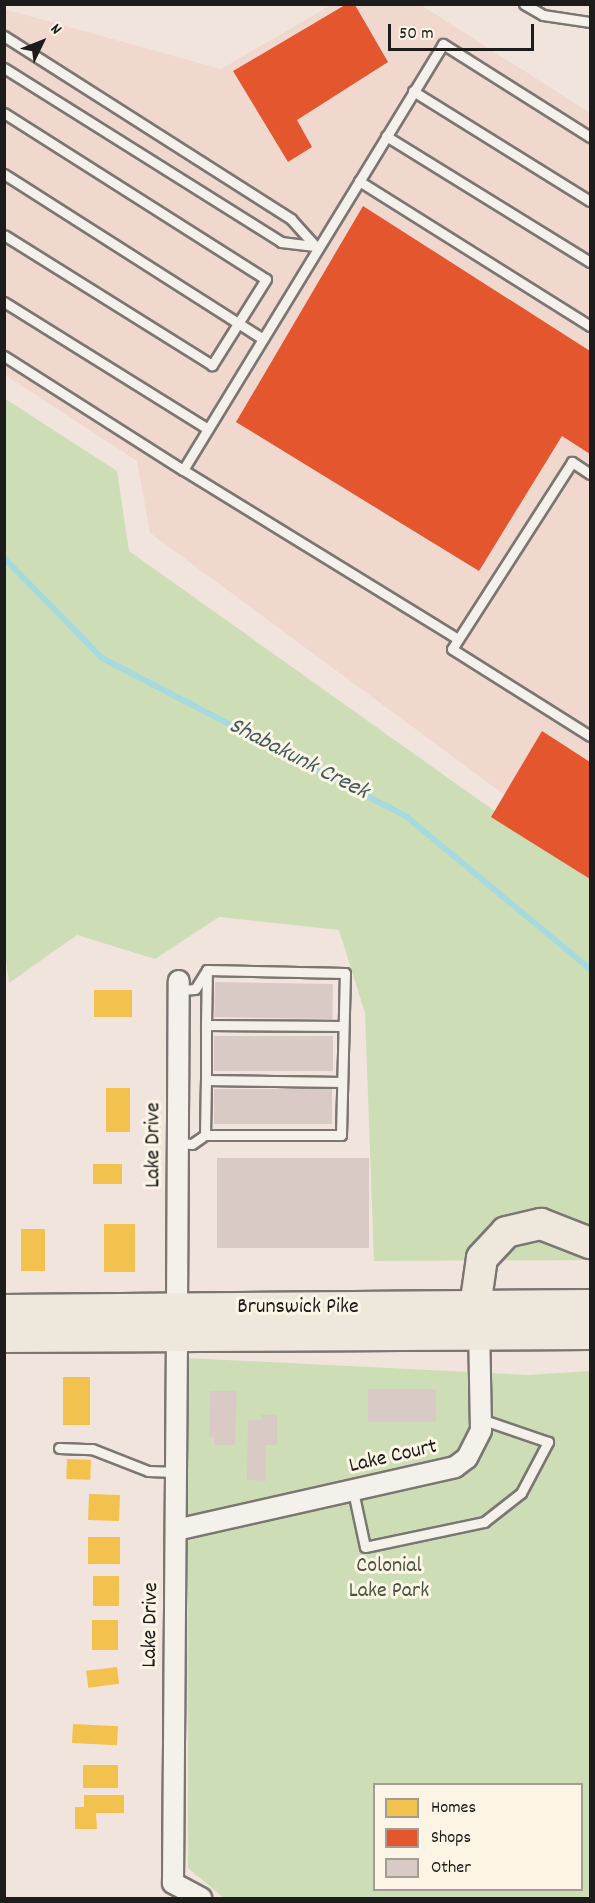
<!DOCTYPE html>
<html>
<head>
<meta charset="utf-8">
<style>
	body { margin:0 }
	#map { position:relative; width:595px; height:1903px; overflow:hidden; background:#f1e4dd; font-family:Dekko,sans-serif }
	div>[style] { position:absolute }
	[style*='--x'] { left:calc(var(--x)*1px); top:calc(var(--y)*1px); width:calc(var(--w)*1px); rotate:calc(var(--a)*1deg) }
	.built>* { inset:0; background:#f0d8cf }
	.green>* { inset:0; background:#cddeb6 }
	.homes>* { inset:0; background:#f2c14e; transform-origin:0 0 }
	.shops>* { inset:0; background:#e4572e }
	.stream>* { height:6px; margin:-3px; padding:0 3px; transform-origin:3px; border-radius:3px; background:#a6dade }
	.building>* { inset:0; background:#d9cac5; transform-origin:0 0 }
	.roads { filter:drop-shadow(2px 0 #7c7673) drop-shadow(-2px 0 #7c7673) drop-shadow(0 2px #7c7673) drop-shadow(0 -2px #7c7673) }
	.service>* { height:9px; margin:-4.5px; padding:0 4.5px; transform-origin:4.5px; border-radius:4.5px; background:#f4f0ea }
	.minor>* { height:20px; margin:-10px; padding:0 10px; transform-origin:10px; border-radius:10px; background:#f4f0ea }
	.primary>* { height:30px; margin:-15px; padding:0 15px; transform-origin:15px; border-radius:15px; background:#ede7dc }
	span { translate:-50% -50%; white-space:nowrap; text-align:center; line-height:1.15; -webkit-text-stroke:6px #fcf5e5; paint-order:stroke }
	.street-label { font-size:22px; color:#1c1c1c }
	.park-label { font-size:22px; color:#485541 }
	.water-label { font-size:24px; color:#415d60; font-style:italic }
	.frame { position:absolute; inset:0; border:6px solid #1c1c1c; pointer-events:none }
	.legend { position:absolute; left:373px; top:1783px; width:210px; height:108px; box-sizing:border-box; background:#fcf5e5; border:2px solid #a29e95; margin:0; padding:8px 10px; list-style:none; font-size:18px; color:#1c1c1c }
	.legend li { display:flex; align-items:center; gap:12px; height:30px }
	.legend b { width:30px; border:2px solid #a29e95 }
	.north { position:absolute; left:12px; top:12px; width:60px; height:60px; -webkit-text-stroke:4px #fcf5e5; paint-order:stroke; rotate:47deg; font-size:16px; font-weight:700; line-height:24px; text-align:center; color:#1c1c1c }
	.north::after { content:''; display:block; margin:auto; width:21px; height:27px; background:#1c1c1c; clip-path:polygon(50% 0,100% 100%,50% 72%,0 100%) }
	.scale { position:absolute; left:388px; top:24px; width:146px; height:27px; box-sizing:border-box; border:3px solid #1c1c1c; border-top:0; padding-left:8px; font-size:18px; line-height:21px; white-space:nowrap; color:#1c1c1c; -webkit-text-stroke:4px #fcf5e5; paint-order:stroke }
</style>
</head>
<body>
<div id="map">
	<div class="built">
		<div style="clip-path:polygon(331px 5px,421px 5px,590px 113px,590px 858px,150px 533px,137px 461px,5px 375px,4px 9px,221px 69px)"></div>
	</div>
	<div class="green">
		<div style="clip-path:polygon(4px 398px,117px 471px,129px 551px,590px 879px,590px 1260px,374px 1261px,365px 1013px,339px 930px,219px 917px,155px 959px,77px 935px,9px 983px,4px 947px)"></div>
		<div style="clip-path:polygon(evenodd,187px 1358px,528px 1375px,590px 1371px,590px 1898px,224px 1898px,188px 1868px,187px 1358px,374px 1784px,582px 1784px,582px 1890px,374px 1890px,374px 1784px)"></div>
	</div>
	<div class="homes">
		<div style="left:94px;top:990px;width:38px;height:27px"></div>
		<div style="left:106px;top:1088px;width:24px;height:44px"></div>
		<div style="left:93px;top:1164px;width:29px;height:20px"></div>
		<div style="left:104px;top:1224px;width:31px;height:48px"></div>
		<div style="left:21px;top:1229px;width:24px;height:42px"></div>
		<div style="left:63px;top:1377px;width:27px;height:48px"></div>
		<div style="left:67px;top:1459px;width:24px;height:20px;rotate:2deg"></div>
		<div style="left:89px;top:1494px;width:31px;height:26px;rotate:2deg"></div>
		<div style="left:88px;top:1537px;width:32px;height:27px"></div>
		<div style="left:93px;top:1576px;width:26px;height:30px"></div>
		<div style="left:92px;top:1620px;width:26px;height:30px"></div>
		<div style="left:117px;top:1667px;width:17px;height:31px;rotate:83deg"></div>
		<div style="left:73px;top:1724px;width:45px;height:19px;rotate:3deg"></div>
		<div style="left:83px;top:1765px;width:35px;height:23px"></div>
		<div style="clip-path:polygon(84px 1795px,124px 1795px,124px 1813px,96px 1813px,97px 1829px,75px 1829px,75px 1807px,84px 1807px)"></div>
	</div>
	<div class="shops">
		<div style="clip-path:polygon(345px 5px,355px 5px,388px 62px,297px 120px,312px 147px,288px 162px,233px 71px)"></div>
		<div style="clip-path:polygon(363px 206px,590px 351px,590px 454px,562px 436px,479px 571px,236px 422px)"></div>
		<div style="clip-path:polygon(542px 731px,590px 762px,590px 879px,491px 817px)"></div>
	</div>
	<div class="stream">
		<div style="--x:4;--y:558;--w:140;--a:45.6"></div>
		<div style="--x:102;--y:658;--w:344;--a:27.5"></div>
		<div style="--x:407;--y:817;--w:238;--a:39.7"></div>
	</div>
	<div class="building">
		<div style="left:215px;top:982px;width:118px;height:35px;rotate:1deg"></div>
		<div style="left:214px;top:1036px;width:119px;height:35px"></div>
		<div style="left:214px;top:1089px;width:118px;height:35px"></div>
		<div style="left:217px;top:1158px;width:152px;height:90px"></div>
		<div style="left:368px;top:1389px;width:68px;height:33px"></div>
		<div style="clip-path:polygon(210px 1391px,237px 1391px,235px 1445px,214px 1445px,214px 1437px,209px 1437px)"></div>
		<div style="clip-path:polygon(261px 1415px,277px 1415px,277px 1445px,266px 1445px,266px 1481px,247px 1480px,248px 1420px,262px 1420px)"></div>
	</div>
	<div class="roads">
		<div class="service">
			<div style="--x:524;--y:4;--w:22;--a:30"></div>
			<div style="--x:543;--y:15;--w:48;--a:8.5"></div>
			<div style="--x:4;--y:36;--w:340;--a:32.5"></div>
			<div style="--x:291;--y:219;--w:36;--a:48"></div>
			<div style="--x:4;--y:68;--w:327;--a:32.1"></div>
			<div style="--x:281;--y:242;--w:34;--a:7"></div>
			<div style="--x:413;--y:91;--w:208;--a:31.9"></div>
			<div style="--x:4;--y:113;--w:310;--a:32.4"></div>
			<div style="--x:266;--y:279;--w:102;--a:122.1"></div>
			<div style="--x:212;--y:365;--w:245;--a:-148"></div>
			<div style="--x:386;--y:136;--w:240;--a:31.7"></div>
			<div style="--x:4;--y:174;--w:305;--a:32.5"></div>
			<div style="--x:359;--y:181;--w:273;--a:32.1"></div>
			<div style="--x:4;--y:302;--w:240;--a:31.9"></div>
			<div style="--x:4;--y:356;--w:212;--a:32.5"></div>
			<div style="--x:590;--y:474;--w:22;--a:-146"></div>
			<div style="--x:572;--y:462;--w:222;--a:122.7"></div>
			<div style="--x:452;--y:649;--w:163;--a:32.2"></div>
			<div style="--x:458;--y:639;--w:323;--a:-148.4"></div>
			<div style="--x:183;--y:470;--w:499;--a:-58.6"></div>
			<div style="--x:443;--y:44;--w:174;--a:32.3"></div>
			<div style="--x:206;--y:1025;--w:55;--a:-89"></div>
			<div style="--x:342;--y:1082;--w:136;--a:-179.2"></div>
			<div style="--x:206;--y:1080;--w:55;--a:-90"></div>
			<div style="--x:206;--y:1025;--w:137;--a:0.4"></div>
			<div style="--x:205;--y:1135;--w:55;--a:-89"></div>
			<div style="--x:178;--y:1143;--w:14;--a:4"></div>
			<div style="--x:192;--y:1144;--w:16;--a:-35"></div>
			<div style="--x:205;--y:1135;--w:136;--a:0"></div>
			<div style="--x:341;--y:1135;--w:162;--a:-88.6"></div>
			<div style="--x:345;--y:973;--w:138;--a:-178.8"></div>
			<div style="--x:207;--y:970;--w:22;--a:122"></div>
			<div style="--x:195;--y:989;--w:16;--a:176"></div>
			<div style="--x:59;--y:1448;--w:33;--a:2"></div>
			<div style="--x:92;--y:1449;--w:60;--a:21.4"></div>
			<div style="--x:148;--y:1471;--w:29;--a:2"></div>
			<div style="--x:353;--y:1491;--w:57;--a:77.9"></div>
			<div style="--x:365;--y:1547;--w:122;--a:-11.9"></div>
			<div style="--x:484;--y:1522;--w:47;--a:-38.1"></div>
			<div style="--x:521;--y:1493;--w:58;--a:-62.1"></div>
			<div style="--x:548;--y:1442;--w:71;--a:-161.1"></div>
		</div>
		<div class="minor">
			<div style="--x:177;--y:1309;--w:328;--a:-89.7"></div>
			<div style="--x:177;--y:1336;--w:547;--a:90.42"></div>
			<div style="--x:173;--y:1883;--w:32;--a:28"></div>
			<div style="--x:176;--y:1530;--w:286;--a:-12.7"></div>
			<div style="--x:455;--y:1467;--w:15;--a:-37"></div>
			<div style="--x:467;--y:1458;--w:31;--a:-63"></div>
			<div style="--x:481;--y:1430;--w:105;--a:-91.1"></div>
		</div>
		<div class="primary">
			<div style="--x:475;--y:1307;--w:49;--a:-81.9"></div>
			<div style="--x:482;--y:1258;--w:35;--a:-47"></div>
			<div style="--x:506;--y:1232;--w:36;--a:-13"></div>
			<div style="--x:541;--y:1224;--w:53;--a:21.2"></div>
			<div style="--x:4;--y:1310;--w:586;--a:-0.49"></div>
			<div style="--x:4;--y:1337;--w:586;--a:-0.29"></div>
		</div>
	</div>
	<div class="street-label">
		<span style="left:154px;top:1145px;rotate:-90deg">Lake Drive</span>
		<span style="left:298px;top:1308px">Brunswick Pike</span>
		<span style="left:393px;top:1457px;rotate:-13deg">Lake Court</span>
		<span style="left:151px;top:1625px;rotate:-89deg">Lake Drive</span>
	</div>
	<div class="park-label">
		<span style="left:389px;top:1579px">Colonial<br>Lake Park</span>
	</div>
	<div class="water-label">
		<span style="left:298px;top:760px;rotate:27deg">Shabakunk Creek</span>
	</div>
	<div class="frame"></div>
	<ul class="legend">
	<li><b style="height:16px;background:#f2c14e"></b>Homes</li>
	<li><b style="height:16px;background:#e4572e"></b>Shops</li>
	<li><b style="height:16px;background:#d9cac5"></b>Other</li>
	</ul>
	<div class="north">N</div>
	<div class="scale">50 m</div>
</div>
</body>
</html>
